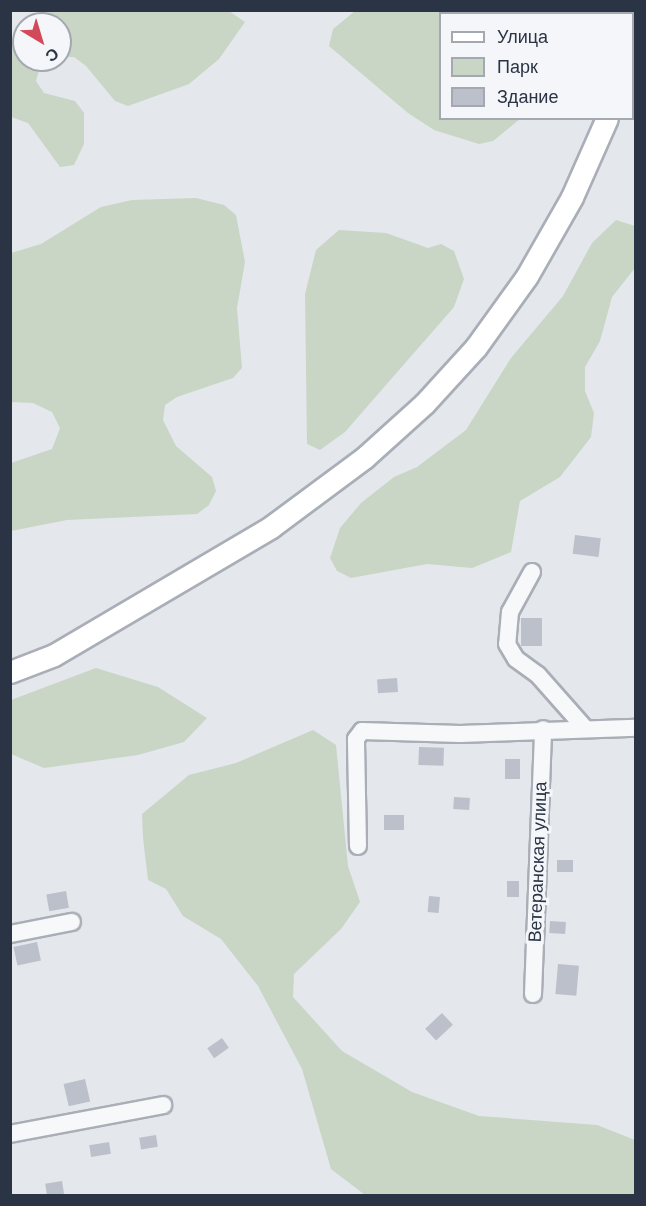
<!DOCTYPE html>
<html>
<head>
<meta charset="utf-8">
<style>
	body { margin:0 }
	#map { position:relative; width:646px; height:1206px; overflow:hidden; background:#e4e7ec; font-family:Arial,sans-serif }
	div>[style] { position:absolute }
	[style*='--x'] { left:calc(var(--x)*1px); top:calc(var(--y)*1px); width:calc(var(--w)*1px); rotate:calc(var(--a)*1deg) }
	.green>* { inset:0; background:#c9d6c5 }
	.building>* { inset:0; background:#bbc0ca; transform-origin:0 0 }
	.roads { filter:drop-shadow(2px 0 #a9aeb7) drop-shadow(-2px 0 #a9aeb7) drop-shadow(0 2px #a9aeb7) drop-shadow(0 -2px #a9aeb7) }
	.minor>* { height:16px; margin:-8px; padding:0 8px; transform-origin:8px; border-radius:8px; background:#f7f8fa }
	.major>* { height:21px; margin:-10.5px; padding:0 10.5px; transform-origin:10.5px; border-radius:10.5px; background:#fff }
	span { translate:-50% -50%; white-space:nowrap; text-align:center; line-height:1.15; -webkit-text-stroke:6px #f4f6f9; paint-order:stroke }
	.street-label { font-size:18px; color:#2b3445 }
	.frame { position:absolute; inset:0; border:12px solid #2b3445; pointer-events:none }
	.legend { position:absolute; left:439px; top:12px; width:195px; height:108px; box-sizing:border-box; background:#f4f6f9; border:2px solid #a4a8b1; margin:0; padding:8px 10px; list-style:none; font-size:18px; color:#2b3445 }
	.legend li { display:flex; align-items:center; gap:12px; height:30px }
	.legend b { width:30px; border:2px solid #a4a8b1 }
	.north { position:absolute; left:12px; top:12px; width:60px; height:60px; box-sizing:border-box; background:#f4f6f9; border:2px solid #a4a8b1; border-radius:50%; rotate:142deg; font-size:16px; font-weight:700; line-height:24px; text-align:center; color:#2b3445 }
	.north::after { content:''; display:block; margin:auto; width:21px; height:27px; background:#d1495b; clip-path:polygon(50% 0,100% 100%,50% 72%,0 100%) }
</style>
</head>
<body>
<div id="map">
	<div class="green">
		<div style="clip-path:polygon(600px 10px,603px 13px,440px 14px,440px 118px,520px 119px,493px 141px,479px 144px,434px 130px,408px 113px,329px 46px,333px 29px,355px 11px)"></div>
		<div style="clip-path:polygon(45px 11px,229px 11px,245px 22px,219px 59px,189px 84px,128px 106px,115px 101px,86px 66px,74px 57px,60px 57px,60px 24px,28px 24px)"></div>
		<div style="clip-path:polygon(24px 28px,24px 60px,49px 60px,40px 67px,36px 81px,44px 93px,75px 101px,84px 113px,84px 144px,74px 165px,60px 167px,28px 123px,11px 117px,11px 41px)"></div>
		<div style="clip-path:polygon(196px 198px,224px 205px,236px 215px,245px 262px,237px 308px,242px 368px,233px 378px,177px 397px,165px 405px,163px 420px,176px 446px,212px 477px,216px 491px,209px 505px,197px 514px,67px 520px,11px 531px,11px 463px,52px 449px,60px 428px,52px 412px,33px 403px,11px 402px,11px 253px,41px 244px,101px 207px,132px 200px)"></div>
		<div style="clip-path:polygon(616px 220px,635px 226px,635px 268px,612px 297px,600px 341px,585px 367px,585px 391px,594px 413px,591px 437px,560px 477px,520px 501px,511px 552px,472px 568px,427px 564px,351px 578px,337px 571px,330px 558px,340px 528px,361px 503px,394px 477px,417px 467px,466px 430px,511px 358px,563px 296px,592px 243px)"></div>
		<div style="clip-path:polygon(339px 230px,386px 233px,428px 248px,441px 244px,454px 251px,464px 279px,454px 307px,345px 432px,320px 450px,307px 444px,305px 294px,316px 250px)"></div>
		<div style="clip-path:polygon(96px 668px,158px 687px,207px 718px,184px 742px,138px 755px,44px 768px,11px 754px,11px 700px)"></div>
		<div style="clip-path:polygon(313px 730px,336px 745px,348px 866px,360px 902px,341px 929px,294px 974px,293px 997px,342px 1051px,412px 1092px,479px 1116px,597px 1125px,635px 1140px,635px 1195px,365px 1195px,331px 1169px,302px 1069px,258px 986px,221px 939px,183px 916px,166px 889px,148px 880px,143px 838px,142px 814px,189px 775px,236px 763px)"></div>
	</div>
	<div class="building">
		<div style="left:575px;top:535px;width:26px;height:19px;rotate:7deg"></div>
		<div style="left:521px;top:618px;width:21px;height:28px"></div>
		<div style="left:397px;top:678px;width:14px;height:20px;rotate:86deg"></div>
		<div style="left:419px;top:747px;width:25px;height:18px;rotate:2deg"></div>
		<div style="left:505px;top:759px;width:15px;height:20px"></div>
		<div style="left:454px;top:797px;width:16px;height:12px;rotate:4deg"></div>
		<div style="left:404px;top:815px;width:15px;height:20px;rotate:90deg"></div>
		<div style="left:557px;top:860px;width:16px;height:12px"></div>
		<div style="left:507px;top:881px;width:12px;height:16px"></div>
		<div style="left:66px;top:891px;width:17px;height:20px;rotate:80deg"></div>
		<div style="left:429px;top:896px;width:11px;height:16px;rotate:5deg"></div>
		<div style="left:550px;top:921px;width:16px;height:12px;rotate:4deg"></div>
		<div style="left:37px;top:942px;width:19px;height:24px;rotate:78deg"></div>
		<div style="left:558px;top:964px;width:21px;height:30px;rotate:5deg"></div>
		<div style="left:442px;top:1013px;width:16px;height:23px;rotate:47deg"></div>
		<div style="left:222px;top:1038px;width:12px;height:18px;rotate:55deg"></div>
		<div style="left:85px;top:1079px;width:23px;height:22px;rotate:77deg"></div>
		<div style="left:156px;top:1135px;width:12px;height:17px;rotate:81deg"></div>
		<div style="left:109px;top:1142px;width:12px;height:20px;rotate:81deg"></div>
		<div style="left:62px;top:1181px;width:13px;height:17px;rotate:81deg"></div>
	</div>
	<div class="roads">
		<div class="minor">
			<div style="--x:532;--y:572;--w:46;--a:118.8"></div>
			<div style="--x:510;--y:612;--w:32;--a:95"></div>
			<div style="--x:507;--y:644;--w:17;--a:59"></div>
			<div style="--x:516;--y:659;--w:27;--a:36"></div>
			<div style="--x:538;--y:675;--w:69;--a:48.5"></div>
			<div style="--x:358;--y:846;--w:107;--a:-91.1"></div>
			<div style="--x:356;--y:739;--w:10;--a:-53"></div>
			<div style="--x:362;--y:731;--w:98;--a:1.8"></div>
			<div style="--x:460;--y:734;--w:176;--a:-2"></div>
			<div style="--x:10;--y:934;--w:63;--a:-11"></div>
			<div style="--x:533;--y:994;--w:265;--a:-87.8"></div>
			<div style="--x:10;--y:1134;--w:156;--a:-10.7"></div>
		</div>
		<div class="major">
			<div style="--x:632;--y:61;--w:9;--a:-63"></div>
			<div style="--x:10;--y:672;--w:47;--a:-21.1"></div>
			<div style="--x:54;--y:655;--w:252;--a:-30.5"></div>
			<div style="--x:271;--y:527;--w:116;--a:-36.6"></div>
			<div style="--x:364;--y:458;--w:81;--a:-42"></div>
			<div style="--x:424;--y:404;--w:77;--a:-47.6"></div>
			<div style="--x:476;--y:347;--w:87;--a:-54.3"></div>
			<div style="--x:527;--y:276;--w:91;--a:-60.3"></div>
			<div style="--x:572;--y:197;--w:86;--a:-66.1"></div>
		</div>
	</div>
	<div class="street-label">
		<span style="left:538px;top:862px;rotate:-88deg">Ветеранская улица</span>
	</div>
	<div class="frame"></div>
	<ul class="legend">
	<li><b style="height:8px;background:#fff"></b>Улица</li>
	<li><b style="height:16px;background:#c9d6c5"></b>Парк</li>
	<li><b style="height:16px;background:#bbc0ca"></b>Здание</li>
	</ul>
	<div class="north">С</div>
</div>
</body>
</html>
